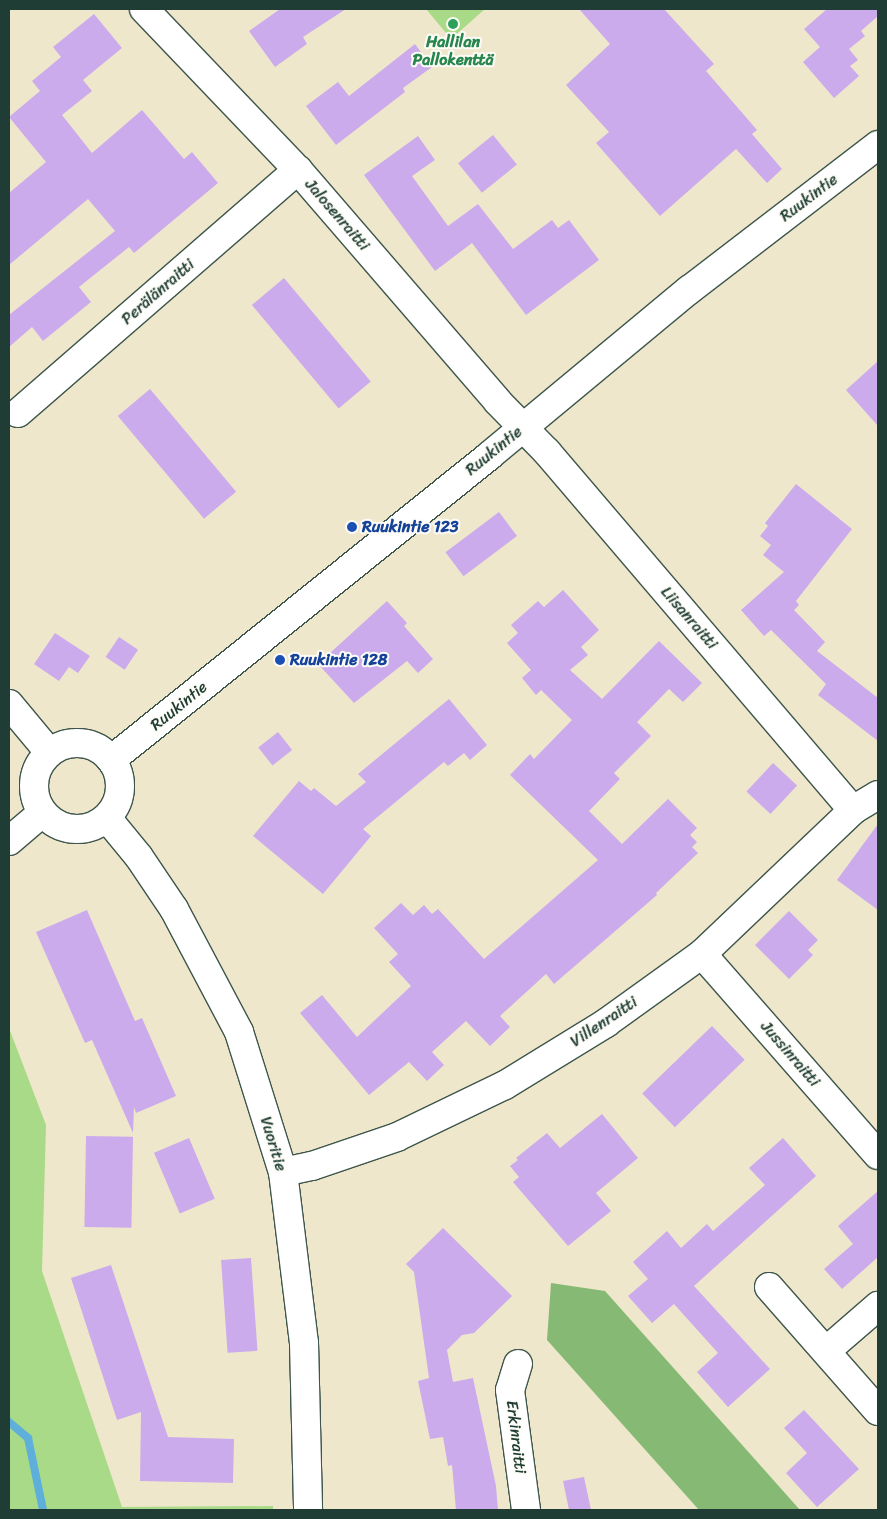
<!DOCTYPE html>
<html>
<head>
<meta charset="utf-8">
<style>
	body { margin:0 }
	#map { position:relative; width:887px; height:1519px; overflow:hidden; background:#efe7cc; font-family:Sriracha,sans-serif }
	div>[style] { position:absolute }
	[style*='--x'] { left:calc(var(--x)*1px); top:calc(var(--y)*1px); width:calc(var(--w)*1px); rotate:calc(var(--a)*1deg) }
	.green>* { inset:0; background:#a9da88 }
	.forest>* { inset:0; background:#86ba74 }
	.stream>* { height:8px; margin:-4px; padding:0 4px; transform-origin:4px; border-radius:4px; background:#5eafd9 }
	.building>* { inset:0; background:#cbabec; transform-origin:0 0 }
	.roads { filter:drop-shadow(1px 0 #3e564b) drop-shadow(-1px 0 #3e564b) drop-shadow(0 1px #3e564b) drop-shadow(0 -1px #3e564b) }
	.minor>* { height:28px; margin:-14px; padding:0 14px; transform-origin:14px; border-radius:14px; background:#fff }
	.tertiary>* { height:28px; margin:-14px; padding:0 14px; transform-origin:14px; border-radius:14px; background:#fff }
	.tertiary>.ring { margin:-14px; padding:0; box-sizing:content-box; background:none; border:28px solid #fff; border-radius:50% }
	.dots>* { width:14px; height:14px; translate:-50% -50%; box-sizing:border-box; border:2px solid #fdfcf7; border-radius:50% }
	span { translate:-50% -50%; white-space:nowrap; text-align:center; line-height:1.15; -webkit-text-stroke:4px #fdfcf7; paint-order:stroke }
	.leisure-label { font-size:16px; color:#27864d; font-weight:700 }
	.street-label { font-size:16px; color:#1f3d34 }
	.transit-label { font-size:16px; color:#164399; font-weight:700 }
	.left { translate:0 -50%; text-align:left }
	.frame { position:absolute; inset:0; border:10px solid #1f3d34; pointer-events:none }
</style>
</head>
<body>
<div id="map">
	<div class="green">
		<div style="clip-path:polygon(426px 9px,485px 9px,451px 39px)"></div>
		<div style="clip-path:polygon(9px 1028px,46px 1125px,42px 1271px,122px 1507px,273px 1506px,273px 1510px,9px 1510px)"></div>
	</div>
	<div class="forest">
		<div style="clip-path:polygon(551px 1283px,605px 1291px,800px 1510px,699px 1510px,547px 1340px)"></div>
	</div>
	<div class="stream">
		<div style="--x:9;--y:1422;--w:25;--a:40"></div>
		<div style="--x:28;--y:1438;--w:74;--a:78.2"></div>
	</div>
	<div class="building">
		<div style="clip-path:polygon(280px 9px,346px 9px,303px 37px,307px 44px,275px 67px,249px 31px)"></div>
		<div style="clip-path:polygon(579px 9px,664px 9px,714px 64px,706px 71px,757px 130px,752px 134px,782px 169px,767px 183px,736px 149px,660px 216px,596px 143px,609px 132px,566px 85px,610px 44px)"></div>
		<div style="clip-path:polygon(827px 9px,878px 9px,878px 16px,861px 31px,865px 36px,849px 49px,858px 60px,850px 66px,859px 76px,834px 98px,803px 62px,820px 47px,804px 29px)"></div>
		<div style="clip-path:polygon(94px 14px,122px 48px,83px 80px,92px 91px,62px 115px,92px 153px,142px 110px,184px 159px,192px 152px,218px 183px,134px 253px,129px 247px,79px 287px,91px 302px,43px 341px,32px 327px,9px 347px,9px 315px,115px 231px,88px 199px,9px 265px,9px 193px,46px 162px,9px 117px,40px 91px,32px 81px,61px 57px,53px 47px)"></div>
		<div style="clip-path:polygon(415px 44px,432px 67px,403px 88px,405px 92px,336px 145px,306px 106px,338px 82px,349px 96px)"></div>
		<div style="left:493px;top:135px;width:38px;height:45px;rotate:51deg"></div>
		<div style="clip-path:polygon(418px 136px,435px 160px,412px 176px,448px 226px,478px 204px,513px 249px,552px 220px,558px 228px,569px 220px,599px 260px,526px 315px,472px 243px,435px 271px,364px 175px)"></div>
		<div style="left:284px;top:278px;width:135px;height:42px;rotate:50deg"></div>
		<div style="clip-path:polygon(878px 361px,878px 426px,846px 390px)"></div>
		<div style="left:150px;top:389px;width:134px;height:42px;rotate:50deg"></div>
		<div style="clip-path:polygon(796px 484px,852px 529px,796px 601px,799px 605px,794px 610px,825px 642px,817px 651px,878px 698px,878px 741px,818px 695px,826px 684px,771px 630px,764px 636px,741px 610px,784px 572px,763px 555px,771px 545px,760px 536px,768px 526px,765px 523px)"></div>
		<div style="left:499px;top:512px;width:30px;height:67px;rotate:53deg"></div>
		<div style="clip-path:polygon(563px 590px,599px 630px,581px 647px,588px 655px,570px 670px,602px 699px,659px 641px,702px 683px,683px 702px,669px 689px,637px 722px,651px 736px,614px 773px,620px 779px,589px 811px,622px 844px,668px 799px,697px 828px,690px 835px,697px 842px,692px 847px,698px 853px,656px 893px,657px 895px,554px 984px,546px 974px,500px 1016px,510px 1027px,490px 1046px,466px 1021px,432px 1052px,444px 1065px,427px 1081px,409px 1062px,369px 1095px,300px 1013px,322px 995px,357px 1037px,411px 986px,389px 962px,398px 954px,374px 928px,401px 903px,413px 915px,424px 905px,432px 914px,438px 909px,484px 959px,598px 860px,510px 775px,530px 754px,534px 759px,572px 720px,541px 690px,536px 695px,522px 678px,531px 670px,507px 643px,518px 633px,511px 625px,538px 601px,544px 607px)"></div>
		<div style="clip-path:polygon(387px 601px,407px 623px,404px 626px,433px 659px,418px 673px,407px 661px,354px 703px,318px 664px)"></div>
		<div style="clip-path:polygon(55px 633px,90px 656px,78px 673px,69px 667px,59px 681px,34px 664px)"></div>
		<div style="left:119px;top:637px;width:23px;height:24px;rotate:34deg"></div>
		<div style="clip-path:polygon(449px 699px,487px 745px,470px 760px,464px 753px,448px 766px,444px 762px,363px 829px,371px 836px,323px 894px,253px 836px,299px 781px,311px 791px,314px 788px,336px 806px,366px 782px,358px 774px)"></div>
		<div style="left:278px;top:732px;width:23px;height:25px;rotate:52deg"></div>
		<div style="left:773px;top:763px;width:33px;height:39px;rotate:43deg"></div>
		<div style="clip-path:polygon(878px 824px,878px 910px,837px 880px)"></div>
		<div style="clip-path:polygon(87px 910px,135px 1021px,142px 1018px,176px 1096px,136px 1113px,134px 1107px,133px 1133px,92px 1040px,85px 1043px,36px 932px)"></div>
		<div style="clip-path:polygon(789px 911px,818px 940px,808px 950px,813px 955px,789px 979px,755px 945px)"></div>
		<div style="left:712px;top:1026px;width:47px;height:97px;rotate:46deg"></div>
		<div style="clip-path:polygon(602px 1114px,638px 1158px,596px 1193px,611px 1211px,568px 1246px,513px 1182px,519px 1177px,510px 1166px,518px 1160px,516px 1158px,547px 1133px,560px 1148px)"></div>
		<div style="left:86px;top:1136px;width:47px;height:91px;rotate:1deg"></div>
		<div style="left:189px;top:1138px;width:66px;height:38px;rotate:67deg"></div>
		<div style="clip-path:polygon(783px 1138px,816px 1176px,694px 1286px,770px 1369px,728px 1407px,697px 1372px,718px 1353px,674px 1304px,652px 1323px,628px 1296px,648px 1279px,633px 1262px,667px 1231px,681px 1248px,707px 1224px,713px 1231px,765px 1185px,749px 1168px)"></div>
		<div style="clip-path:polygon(878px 1191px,878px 1257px,842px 1289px,824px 1269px,853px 1244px,838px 1226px)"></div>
		<div style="clip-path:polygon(443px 1228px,512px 1296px,474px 1333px,462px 1335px,447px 1350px,453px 1382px,473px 1378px,496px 1486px,498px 1510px,456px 1510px,452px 1465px,448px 1466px,443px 1437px,430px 1439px,418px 1381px,429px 1378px,414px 1272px,406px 1264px)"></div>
		<div style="left:251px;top:1258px;width:93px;height:30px;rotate:86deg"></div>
		<div style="clip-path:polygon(111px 1265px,168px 1437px,234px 1439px,233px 1483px,140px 1481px,141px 1412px,117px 1420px,71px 1278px)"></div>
		<div style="clip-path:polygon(804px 1410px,859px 1469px,817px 1507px,786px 1473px,807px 1453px,784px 1428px)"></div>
		<div style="clip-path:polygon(584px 1477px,591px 1510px,569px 1510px,563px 1481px)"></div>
	</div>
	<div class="roads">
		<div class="minor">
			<div style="--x:144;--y:9;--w:223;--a:46.3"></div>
			<div style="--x:298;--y:170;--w:306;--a:49.2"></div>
			<div style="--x:498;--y:402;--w:70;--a:45.6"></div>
			<div style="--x:547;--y:452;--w:471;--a:49.5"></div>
			<div style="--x:18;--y:413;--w:371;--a:-41"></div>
			<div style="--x:702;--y:954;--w:267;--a:48.8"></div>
			<div style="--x:283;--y:1172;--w:30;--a:-12"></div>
			<div style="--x:312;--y:1166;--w:90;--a:-18.8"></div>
			<div style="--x:397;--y:1137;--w:120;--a:-25.7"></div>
			<div style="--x:505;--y:1085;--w:119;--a:-31.5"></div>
			<div style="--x:606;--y:1023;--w:118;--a:-35.7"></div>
			<div style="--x:702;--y:954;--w:209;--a:-43.6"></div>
			<div style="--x:853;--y:810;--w:29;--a:-31"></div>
			<div style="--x:769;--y:1287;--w:165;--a:48.7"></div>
			<div style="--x:826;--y:1351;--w:69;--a:-40.9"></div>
			<div style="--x:518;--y:1364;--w:27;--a:107"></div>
			<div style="--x:510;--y:1390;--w:121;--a:82.4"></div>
		</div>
		<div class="tertiary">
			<div style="--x:9;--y:704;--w:62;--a:50.2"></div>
			<div class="ring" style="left:34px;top:743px;width:58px;height:58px"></div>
			<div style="--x:111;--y:760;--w:486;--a:-38.8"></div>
			<div style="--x:490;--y:455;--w:259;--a:-39.7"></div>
			<div style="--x:689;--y:290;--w:238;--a:-37.5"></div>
			<div style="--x:107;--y:818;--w:50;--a:50.6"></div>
			<div style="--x:139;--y:857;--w:63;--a:56.1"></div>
			<div style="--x:174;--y:909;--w:139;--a:62.1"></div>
			<div style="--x:239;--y:1032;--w:147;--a:72.6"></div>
			<div style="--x:283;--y:1172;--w:172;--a:83"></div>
			<div style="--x:304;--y:1343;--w:167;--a:88.6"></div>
			<div style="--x:9;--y:841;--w:43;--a:-40.3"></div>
		</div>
	</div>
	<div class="dots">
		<div style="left:453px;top:24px;background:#2e9e5b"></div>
		<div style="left:352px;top:527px;background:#1a4fb4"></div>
		<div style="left:280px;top:660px;background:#1a4fb4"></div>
	</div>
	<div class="leisure-label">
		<span style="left:453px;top:51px">Hallilan<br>Pallokenttä</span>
	</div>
	<div class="street-label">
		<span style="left:809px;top:198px;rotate:-37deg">Ruukintie</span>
		<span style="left:337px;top:215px;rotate:49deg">Jalosenraitti</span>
		<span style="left:158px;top:292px;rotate:-41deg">Perälänraitti</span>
		<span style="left:494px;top:451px;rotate:-39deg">Ruukintie</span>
		<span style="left:689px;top:618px;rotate:49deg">Liisanraitti</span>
		<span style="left:179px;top:706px;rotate:-39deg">Ruukintie</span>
		<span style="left:604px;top:1022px;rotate:-34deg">Villenraitti</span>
		<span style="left:790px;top:1054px;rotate:49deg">Jussinraitti</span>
		<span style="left:273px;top:1144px;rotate:73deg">Vuoritie</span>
		<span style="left:516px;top:1437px;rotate:83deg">Erkinraitti</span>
	</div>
	<div class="transit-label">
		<span class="left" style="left:362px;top:527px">Ruukintie 123</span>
		<span class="left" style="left:290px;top:660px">Ruukintie 128</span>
	</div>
	<div class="frame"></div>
</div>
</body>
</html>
